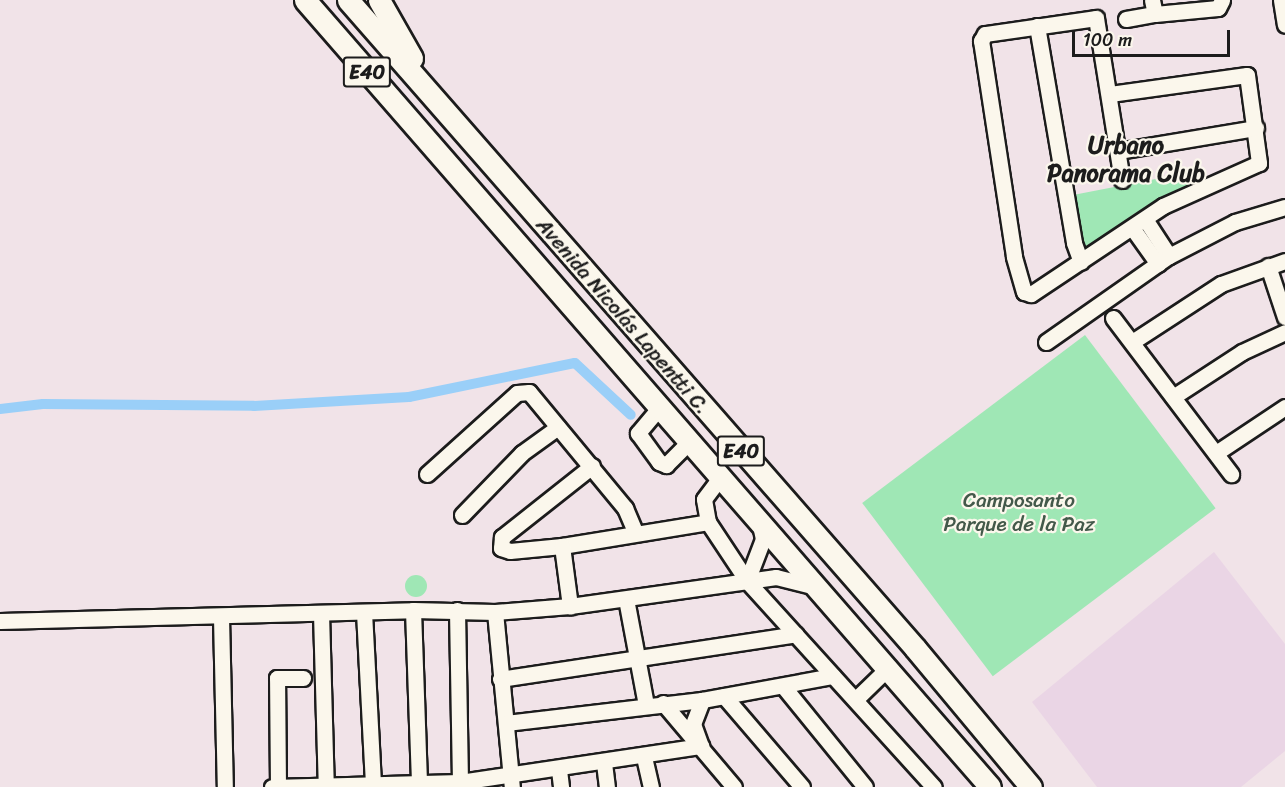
<!DOCTYPE html>
<html>
<head>
<meta charset="utf-8">
<style>
	body { margin:0 }
	#map { position:relative; width:1285px; height:787px; overflow:hidden; background:#f1e3e8; font-family:Sriracha,sans-serif }
	div>[style] { position:absolute }
	[style*='--x'] { left:calc(var(--x)*1px); top:calc(var(--y)*1px); width:calc(var(--w)*1px); rotate:calc(var(--a)*1deg) }
	.built>* { inset:0; background:#ead5e5 }
	.green>* { inset:0; background:#9fe7b5; transform-origin:0 0 }
	.round { border-radius:50% }
	.canal>* { height:10px; margin:-5px; padding:0 5px; transform-origin:5px; border-radius:5px; background:#9acff8 }
	.roads { filter:drop-shadow(2px 0 #1c1c1c) drop-shadow(-2px 0 #1c1c1c) drop-shadow(0 2px #1c1c1c) drop-shadow(0 -2px #1c1c1c) }
	.minor>* { height:15px; margin:-7.5px; padding:0 7.5px; transform-origin:7.5px; border-radius:7.5px; background:#fbf7ec }
	.highway>* { height:21px; margin:-10.5px; padding:0 10.5px; transform-origin:10.5px; border-radius:10.5px; background:#fbf7ec }
	span { translate:-50% -50%; white-space:nowrap; text-align:center; line-height:1.15; -webkit-text-stroke:4.5px #fbf7ec; paint-order:stroke }
	.shield-label span { padding:2px 4px; background:#fbf7ec; border:2px solid; border-radius:4px; -webkit-text-stroke-width:0 }
	.shield-label { font-size:20px; color:#1c1c1c; font-weight:700 }
	.street-label { font-size:21px; color:#1c1c1c }
	.park-label { font-size:21px; color:#43594a }
	.quarter-label { font-size:24px; color:#1c1c1c; font-weight:700 }
	.scale { position:absolute; left:1072px; top:30px; width:158px; height:27px; box-sizing:border-box; border:3px solid #1c1c1c; border-top:0; padding-left:8px; font-size:18px; line-height:21px; white-space:nowrap; color:#1c1c1c; -webkit-text-stroke:4px #fbf7ec; paint-order:stroke }
</style>
</head>
<body>
<div id="map">
	<div class="built">
		<div style="clip-path:polygon(1214px 552px,1285px 644px,1285px 751px,1241px 787px,1097px 787px,1032px 702px)"></div>
	</div>
	<div class="green">
		<div style="clip-path:polygon(1197px 171px,1199px 179px,1134px 214px,1088px 248px,1081px 247px,1073px 195px)"></div>
		<div style="left:1085px;top:335px;width:217px;height:279px;rotate:53deg"></div>
		<div class="round" style="left:405px;top:575px;width:22px;height:22px"></div>
	</div>
	<div class="canal">
		<div style="--x:0;--y:409;--w:43;--a:-6.6"></div>
		<div style="--x:43;--y:404;--w:211;--a:0.5"></div>
		<div style="--x:254;--y:406;--w:155;--a:-3.3"></div>
		<div style="--x:409;--y:397;--w:169;--a:-11.6"></div>
		<div style="--x:575;--y:363;--w:76;--a:42.9"></div>
	</div>
	<div class="roads">
		<div class="minor">
			<div style="--x:1152;--y:0;--w:14;--a:78"></div>
			<div style="--x:1155;--y:14;--w:63;--a:-5.4"></div>
			<div style="--x:1218;--y:8;--w:9;--a:-63"></div>
			<div style="--x:1281;--y:0;--w:25;--a:81"></div>
			<div style="--x:1126;--y:19;--w:29;--a:-10"></div>
			<div style="--x:1037;--y:26;--w:220;--a:80.3"></div>
			<div style="--x:1074;--y:243;--w:20;--a:70"></div>
			<div style="--x:1110;--y:94;--w:138;--a:-7.9"></div>
			<div style="--x:1247;--y:75;--w:89;--a:82.2"></div>
			<div style="--x:1259;--y:163;--w:105;--a:155.9"></div>
			<div style="--x:1163;--y:206;--w:159;--a:146.3"></div>
			<div style="--x:1031;--y:294;--w:7;--a:-164"></div>
			<div style="--x:1024;--y:292;--w:37;--a:-106"></div>
			<div style="--x:1014;--y:256;--w:218;--a:-98.7"></div>
			<div style="--x:981;--y:41;--w:8;--a:-60"></div>
			<div style="--x:985;--y:34;--w:112;--a:-8.2"></div>
			<div style="--x:1096;--y:18;--w:164;--a:80.9"></div>
			<div style="--x:1118;--y:151;--w:140;--a:-9.5"></div>
			<div style="--x:1145;--y:219;--w:44;--a:57"></div>
			<div style="--x:1133;--y:229;--w:43;--a:54.5"></div>
			<div style="--x:1268;--y:266;--w:54;--a:71.6"></div>
			<div style="--x:1113;--y:318;--w:196;--a:52.9"></div>
			<div style="--x:1046;--y:342;--w:150;--a:-35"></div>
			<div style="--x:1169;--y:256;--w:74;--a:-27.3"></div>
			<div style="--x:1235;--y:222;--w:52;--a:-16.7"></div>
			<div style="--x:1132;--y:342;--w:106;--a:-33.1"></div>
			<div style="--x:1221;--y:284;--w:68;--a:-19.8"></div>
			<div style="--x:1173;--y:397;--w:82;--a:-33.1"></div>
			<div style="--x:1242;--y:352;--w:47;--a:-24.9"></div>
			<div style="--x:659;--y:408;--w:33;--a:130"></div>
			<div style="--x:638;--y:433;--w:36;--a:54"></div>
			<div style="--x:659;--y:462;--w:8;--a:23"></div>
			<div style="--x:666;--y:465;--w:33;--a:-45"></div>
			<div style="--x:1216;--y:453;--w:83;--a:-33.7"></div>
			<div style="--x:592;--y:466;--w:115;--a:141.7"></div>
			<div style="--x:502;--y:537;--w:11;--a:95"></div>
			<div style="--x:501;--y:548;--w:9;--a:18"></div>
			<div style="--x:510;--y:551;--w:52;--a:-5.5"></div>
			<div style="--x:562;--y:546;--w:148;--a:-9.3"></div>
			<div style="--x:708;--y:522;--w:71;--a:56.5"></div>
			<div style="--x:747;--y:581;--w:278;--a:47.8"></div>
			<div style="--x:427;--y:474;--w:121;--a:-42"></div>
			<div style="--x:517;--y:393;--w:12;--a:-5"></div>
			<div style="--x:529;--y:392;--w:151;--a:50.4"></div>
			<div style="--x:625;--y:508;--w:26;--a:67"></div>
			<div style="--x:462;--y:515;--w:86;--a:-45.9"></div>
			<div style="--x:522;--y:453;--w:44;--a:-35.8"></div>
			<div style="--x:708;--y:522;--w:23;--a:-100"></div>
			<div style="--x:704;--y:499;--w:26;--a:-53"></div>
			<div style="--x:562;--y:546;--w:61;--a:82.4"></div>
			<div style="--x:747;--y:581;--w:45;--a:-69.1"></div>
			<div style="--x:763;--y:539;--w:14;--a:-102"></div>
			<div style="--x:626;--y:599;--w:108;--a:79.3"></div>
			<div style="--x:413;--y:610;--w:174;--a:88"></div>
			<div style="--x:457;--y:610;--w:177;--a:89"></div>
			<div style="--x:364;--y:612;--w:173;--a:87"></div>
			<div style="--x:495;--y:612;--w:176;--a:84.5"></div>
			<div style="--x:321;--y:613;--w:174;--a:88.4"></div>
			<div style="--x:221;--y:617;--w:170;--a:88.7"></div>
			<div style="--x:0;--y:621;--w:413;--a:-1.5"></div>
			<div style="--x:413;--y:610;--w:82;--a:1.4"></div>
			<div style="--x:495;--y:612;--w:75;--a:-4.6"></div>
			<div style="--x:570;--y:606;--w:208;--a:-8"></div>
			<div style="--x:776;--y:577;--w:38;--a:14"></div>
			<div style="--x:500;--y:679;--w:299;--a:-8.6"></div>
			<div style="--x:783;--y:686;--w:130;--a:50.9"></div>
			<div style="--x:724;--y:696;--w:120;--a:49.4"></div>
			<div style="--x:856;--y:699;--w:46;--a:-44.1"></div>
			<div style="--x:663;--y:703;--w:110;--a:49.8"></div>
			<div style="--x:506;--y:723;--w:197;--a:-6.7"></div>
			<div style="--x:702;--y:700;--w:133;--a:-10.4"></div>
			<div style="--x:644;--y:757;--w:31;--a:77"></div>
			<div style="--x:604;--y:763;--w:24;--a:83"></div>
			<div style="--x:559;--y:770;--w:17;--a:83"></div>
			<div style="--x:272;--y:787;--w:188;--a:-1.5"></div>
			<div style="--x:460;--y:782;--w:244;--a:-8.5"></div>
			<div style="--x:701;--y:746;--w:23;--a:-110"></div>
			<div style="--x:693;--y:724;--w:26;--a:-69"></div>
			<div style="--x:278;--y:787;--w:109;--a:-90.5"></div>
			<div style="--x:277;--y:678;--w:26;--a:0"></div>
		</div>
		<div class="highway">
			<div style="--x:305;--y:0;--w:1043;--a:48.96"></div>
			<div style="--x:348;--y:0;--w:861;--a:48.81"></div>
			<div style="--x:915;--y:648;--w:181;--a:50.2"></div>
			<div style="--x:379;--y:0;--w:67;--a:60.4"></div>
		</div>
	</div>
	<div class="shield-label">
		<span style="left:367px;top:72px">E40</span>
		<span style="left:741px;top:451px">E40</span>
	</div>
	<div class="street-label">
		<span style="left:623px;top:316px;rotate:49deg">Avenida Nicolás Lapentti C.</span>
	</div>
	<div class="park-label">
		<span style="left:1019px;top:512px">Camposanto<br>Parque de la Paz</span>
	</div>
	<div class="quarter-label">
		<span style="left:1126px;top:160px">Urbano<br>Panorama Club</span>
	</div>
	<div class="scale">100 m</div>
</div>
</body>
</html>
